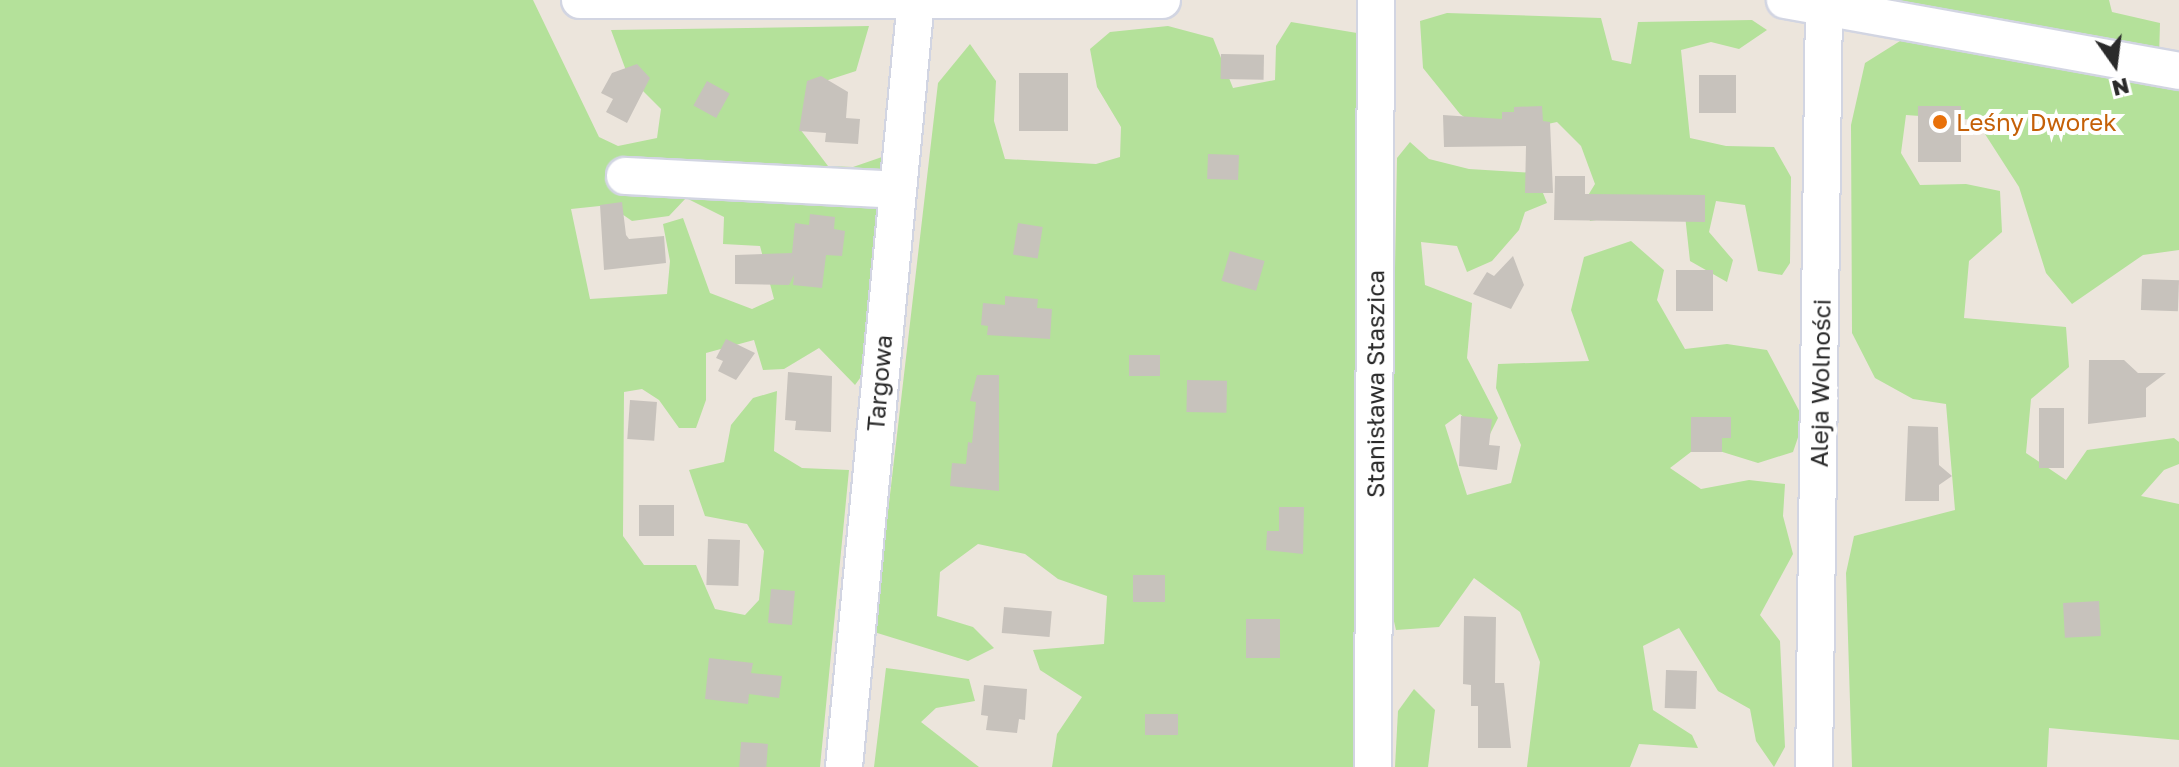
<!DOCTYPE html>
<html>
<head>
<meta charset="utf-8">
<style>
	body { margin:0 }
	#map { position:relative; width:2179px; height:767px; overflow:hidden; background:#ece5dc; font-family:"Golos Text",sans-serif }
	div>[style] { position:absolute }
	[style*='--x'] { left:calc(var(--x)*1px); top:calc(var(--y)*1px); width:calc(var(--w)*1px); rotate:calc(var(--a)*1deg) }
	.green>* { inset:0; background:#b4e19a }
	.building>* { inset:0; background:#c7c2bc; transform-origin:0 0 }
	.roads { filter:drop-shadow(2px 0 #d2d5e2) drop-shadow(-2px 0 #d2d5e2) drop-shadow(0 2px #d2d5e2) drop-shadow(0 -2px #d2d5e2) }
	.minor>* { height:36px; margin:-18px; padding:0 18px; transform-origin:18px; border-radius:18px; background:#fff }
	.dots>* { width:22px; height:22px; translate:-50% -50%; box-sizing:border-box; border:4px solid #fff; border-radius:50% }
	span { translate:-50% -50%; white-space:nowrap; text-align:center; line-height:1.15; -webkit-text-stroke:8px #fff; paint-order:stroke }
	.food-label { font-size:24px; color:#c56008 }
	.left { translate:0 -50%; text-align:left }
	.street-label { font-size:24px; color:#2a2a2a }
	.north { position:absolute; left:2075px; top:24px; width:80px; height:80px; -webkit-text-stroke:6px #fff; paint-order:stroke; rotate:166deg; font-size:22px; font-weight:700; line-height:32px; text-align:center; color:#2a2a2a }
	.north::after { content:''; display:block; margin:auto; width:28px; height:36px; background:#2a2a2a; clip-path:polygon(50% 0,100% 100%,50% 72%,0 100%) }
</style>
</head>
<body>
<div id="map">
	<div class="green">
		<div style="clip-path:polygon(evenodd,0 0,533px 0,599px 137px,618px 146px,657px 138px,661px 109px,628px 76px,611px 30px,869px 26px,856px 71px,816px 84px,800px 129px,828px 166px,853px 167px,882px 157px,863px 374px,855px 385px,819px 348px,784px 369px,763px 370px,754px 340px,706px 353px,706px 400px,696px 428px,679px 428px,659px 400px,642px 389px,624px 392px,623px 536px,644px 565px,696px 565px,715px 609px,745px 615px,759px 600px,764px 551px,747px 524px,705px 516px,689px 470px,724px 462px,731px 425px,753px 398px,777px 391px,774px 451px,802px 468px,849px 470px,820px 767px,0 767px,0 0,686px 198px,724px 217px,723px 244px,760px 246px,774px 299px,752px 309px,710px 293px,683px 218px,663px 224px,670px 261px,667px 294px,590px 299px,571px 209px,609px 205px,632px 221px,669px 216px,686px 198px)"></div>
		<div style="clip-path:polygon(1886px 0,2109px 0,2112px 12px,2160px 23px,2159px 57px)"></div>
		<div style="clip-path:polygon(1447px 13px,1601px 18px,1612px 60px,1631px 64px,1638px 22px,1752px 20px,1767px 30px,1739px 49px,1711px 42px,1681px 50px,1690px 138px,1726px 146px,1774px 147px,1791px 177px,1790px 263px,1782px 275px,1758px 271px,1745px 205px,1716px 201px,1709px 232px,1733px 260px,1727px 282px,1690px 261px,1684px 206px,1590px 221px,1584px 202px,1595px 184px,1581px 146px,1557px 122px,1490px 136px,1460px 114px,1423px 68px,1420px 21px)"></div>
		<div style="clip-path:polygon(1291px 22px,1363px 34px,1358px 767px,1052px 767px,1057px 734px,1082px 697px,1040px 670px,1033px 650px,1104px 644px,1107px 596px,1058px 579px,1025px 554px,978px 544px,940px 572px,937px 616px,973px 627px,994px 648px,968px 661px,874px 632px,938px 83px,970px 44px,996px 81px,994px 121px,1005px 159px,1096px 164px,1120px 157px,1121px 127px,1097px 87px,1090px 49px,1110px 32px,1168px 26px,1213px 38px,1233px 88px,1275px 80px,1276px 46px)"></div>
		<div style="clip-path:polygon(1908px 36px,2179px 87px,2179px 250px,2143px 255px,2072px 304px,2046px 273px,2019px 187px,1976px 120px,1906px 115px,1901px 153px,1920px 185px,1966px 184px,2000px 191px,2002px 232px,1969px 261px,1964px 318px,2066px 327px,2069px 367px,2031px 399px,2026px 453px,2066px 480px,2087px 450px,2174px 438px,2179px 442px,2179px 464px,2164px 470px,2141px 496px,2179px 504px,2179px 740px,2049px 728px,2047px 767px,1852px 767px,1846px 573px,1854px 536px,1955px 510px,1946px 404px,1913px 399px,1875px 378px,1852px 333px,1851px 125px,1865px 63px)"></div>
		<div style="clip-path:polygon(1410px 142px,1429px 159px,1469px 169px,1535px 173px,1547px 203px,1525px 212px,1519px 230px,1492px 261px,1467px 272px,1457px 246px,1421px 242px,1425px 285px,1472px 303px,1467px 358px,1498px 418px,1488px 438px,1460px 414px,1445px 425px,1467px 495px,1511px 483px,1521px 445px,1496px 388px,1498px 364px,1589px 361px,1571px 310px,1584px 257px,1631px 241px,1664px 270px,1657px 300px,1685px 349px,1727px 344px,1767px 350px,1804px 420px,1793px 452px,1758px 463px,1700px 445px,1670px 468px,1701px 489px,1749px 480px,1785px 484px,1783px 516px,1793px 554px,1760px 615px,1780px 641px,1785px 747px,1774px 767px,1756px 741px,1750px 709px,1718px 691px,1679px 628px,1643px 646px,1653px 710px,1692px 735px,1698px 748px,1639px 744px,1630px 767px,1527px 767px,1540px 662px,1520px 612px,1474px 578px,1439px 627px,1396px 630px,1389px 600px,1397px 158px)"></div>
		<div style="clip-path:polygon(886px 668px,969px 679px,975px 701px,936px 708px,921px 722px,979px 767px,874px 767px)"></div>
		<div style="clip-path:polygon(1414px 689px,1435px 710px,1428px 767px,1395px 767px,1398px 711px)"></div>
	</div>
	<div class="building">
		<div style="left:1221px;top:54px;width:43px;height:25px;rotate:1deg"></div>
		<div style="clip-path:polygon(637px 64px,650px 78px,627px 123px,606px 112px,613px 99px,601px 93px,612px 73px)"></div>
		<div style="left:1019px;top:73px;width:49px;height:58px"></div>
		<div style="left:1699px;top:75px;width:37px;height:38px"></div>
		<div style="clip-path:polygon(821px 76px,848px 92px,846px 118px,860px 119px,858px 144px,825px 142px,826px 133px,799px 131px,807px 81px)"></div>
		<div style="left:707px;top:81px;width:26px;height:28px;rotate:29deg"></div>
		<div style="clip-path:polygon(1542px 106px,1543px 121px,1550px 122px,1553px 193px,1525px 193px,1526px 146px,1444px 147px,1443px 115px,1502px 119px,1502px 112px,1514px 112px,1514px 107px)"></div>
		<div style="left:1918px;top:106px;width:43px;height:56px"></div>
		<div style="left:1208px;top:154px;width:31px;height:25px;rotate:2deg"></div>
		<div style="clip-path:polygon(1555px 176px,1585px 176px,1585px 194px,1705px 195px,1705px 222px,1554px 220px)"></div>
		<div style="clip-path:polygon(622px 202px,626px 235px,629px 239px,664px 236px,666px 263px,604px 270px,600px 205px)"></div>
		<div style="clip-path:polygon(810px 214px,835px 217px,834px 229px,845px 231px,842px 256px,826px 255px,822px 288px,793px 285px,794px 275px,789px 285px,735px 284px,735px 255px,792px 253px,795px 223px,809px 225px)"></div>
		<div style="left:1018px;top:223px;width:25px;height:32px;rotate:9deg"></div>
		<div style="left:1230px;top:251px;width:36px;height:31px;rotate:16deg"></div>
		<div style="clip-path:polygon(1513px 256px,1524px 285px,1511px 309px,1473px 294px,1487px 272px,1494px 276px)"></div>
		<div style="left:1676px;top:270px;width:37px;height:41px"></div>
		<div style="left:2142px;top:279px;width:37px;height:31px;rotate:2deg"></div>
		<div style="clip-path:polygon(1005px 296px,1038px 299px,1037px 308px,1052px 309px,1050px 339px,987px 335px,988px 326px,981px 325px,983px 303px,1005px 305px)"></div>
		<div style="clip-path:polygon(726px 339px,755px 353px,736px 380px,718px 371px,723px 361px,716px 358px)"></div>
		<div style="left:1129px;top:355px;width:31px;height:21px"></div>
		<div style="clip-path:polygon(2089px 360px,2124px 360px,2138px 373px,2166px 373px,2146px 388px,2146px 417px,2088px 424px)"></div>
		<div style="clip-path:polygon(788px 372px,832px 376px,831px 432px,795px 430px,796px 421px,785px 420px)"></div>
		<div style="clip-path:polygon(977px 375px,999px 375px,999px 491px,950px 486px,952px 463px,966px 464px,968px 442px,972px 443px,976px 402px,970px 401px)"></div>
		<div style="left:1187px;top:380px;width:40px;height:32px;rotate:1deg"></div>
		<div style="left:630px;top:400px;width:27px;height:39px;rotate:4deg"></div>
		<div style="left:2039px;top:408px;width:25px;height:60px"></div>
		<div style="clip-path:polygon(1461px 416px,1492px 419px,1489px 445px,1500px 446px,1497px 470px,1459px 466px)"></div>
		<div style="clip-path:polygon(1691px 417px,1731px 417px,1731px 438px,1722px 438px,1722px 452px,1691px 452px)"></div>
		<div style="clip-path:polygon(1908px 426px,1938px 427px,1939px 465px,1952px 476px,1939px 485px,1939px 501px,1905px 501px)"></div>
		<div style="left:639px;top:505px;width:35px;height:31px"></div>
		<div style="clip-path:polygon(1279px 507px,1304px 507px,1303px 554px,1266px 550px,1267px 531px,1279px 531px)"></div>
		<div style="left:708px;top:539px;width:32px;height:46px;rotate:2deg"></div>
		<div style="left:1133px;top:575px;width:32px;height:27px"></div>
		<div style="left:771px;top:589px;width:24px;height:34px;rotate:5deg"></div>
		<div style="left:2099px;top:601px;width:35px;height:36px;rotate:87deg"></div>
		<div style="left:1004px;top:607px;width:48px;height:26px;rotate:5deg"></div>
		<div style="clip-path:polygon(1464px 616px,1496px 617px,1495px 683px,1504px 683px,1511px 748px,1478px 748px,1478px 706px,1471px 706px,1471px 685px,1463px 684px)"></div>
		<div style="left:1280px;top:619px;width:39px;height:34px;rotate:90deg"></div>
		<div style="clip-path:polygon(709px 658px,753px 663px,751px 673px,782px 676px,779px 698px,749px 694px,748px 704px,705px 699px)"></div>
		<div style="left:1666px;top:670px;width:31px;height:38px;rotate:2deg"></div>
		<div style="clip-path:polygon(984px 685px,1027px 689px,1025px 720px,1019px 719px,1017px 733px,986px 730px,988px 716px,981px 715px)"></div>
		<div style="left:1145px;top:714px;width:33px;height:21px"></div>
		<div style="left:741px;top:742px;width:27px;height:25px;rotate:4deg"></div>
	</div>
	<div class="roads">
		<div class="minor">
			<div style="--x:580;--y:0;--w:582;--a:0"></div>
			<div style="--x:1785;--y:0;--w:400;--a:10.2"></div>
			<div style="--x:625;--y:176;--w:273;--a:2.9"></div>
			<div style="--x:844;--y:767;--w:770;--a:-84.64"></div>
			<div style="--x:1373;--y:767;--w:767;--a:-89.78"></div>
			<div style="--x:1814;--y:767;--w:767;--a:-89.25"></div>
		</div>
	</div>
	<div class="dots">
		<div style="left:1940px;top:122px;background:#e8710a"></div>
	</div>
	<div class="food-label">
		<span class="left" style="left:1956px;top:122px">Leśny Dworek</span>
	</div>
	<div class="street-label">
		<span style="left:879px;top:383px;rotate:-85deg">Targowa</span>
		<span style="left:1820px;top:383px;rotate:-89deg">Aleja Wolności</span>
		<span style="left:1375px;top:384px;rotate:-90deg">Stanisława Staszica</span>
	</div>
	<div class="north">N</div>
</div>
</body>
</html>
